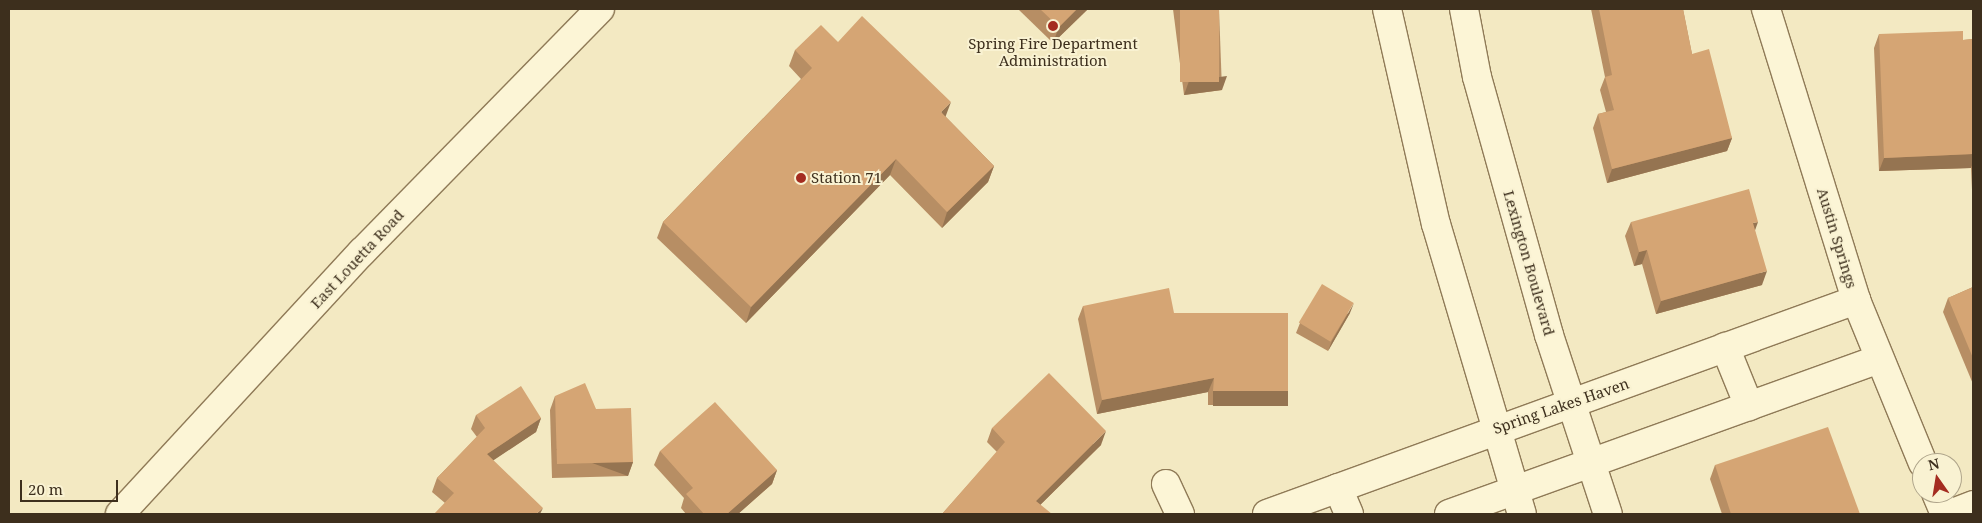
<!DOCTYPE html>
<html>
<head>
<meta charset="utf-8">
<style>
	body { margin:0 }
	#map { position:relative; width:1982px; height:523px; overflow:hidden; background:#f3e9c2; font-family:"Noto Serif",serif }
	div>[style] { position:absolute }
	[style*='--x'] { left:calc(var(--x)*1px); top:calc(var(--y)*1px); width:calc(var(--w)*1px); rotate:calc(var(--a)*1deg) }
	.roads { filter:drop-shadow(1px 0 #8f7a57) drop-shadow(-1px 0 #8f7a57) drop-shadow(0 1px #8f7a57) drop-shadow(0 -1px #8f7a57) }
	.minor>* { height:28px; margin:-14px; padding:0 14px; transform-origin:14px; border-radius:14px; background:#fcf5d6 }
	.secondary>* { height:28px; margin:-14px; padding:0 14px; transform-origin:14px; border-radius:14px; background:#fcf5d6 }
	.wall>* { inset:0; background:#b78e64 }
	.shaded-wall>* { inset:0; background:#957451; transform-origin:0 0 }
	.building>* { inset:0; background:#d5a574; transform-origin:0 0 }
	.dots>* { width:14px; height:14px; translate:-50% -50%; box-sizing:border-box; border:2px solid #f9f2d2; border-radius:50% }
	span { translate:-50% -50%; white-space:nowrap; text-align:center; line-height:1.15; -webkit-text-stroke:4px #f9f2d2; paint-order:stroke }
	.poi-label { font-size:15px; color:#3d2f1d }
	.left { translate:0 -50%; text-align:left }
	.street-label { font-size:15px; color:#3d2f1d }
	.frame { position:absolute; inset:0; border:10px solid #3d2f1d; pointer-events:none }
	.north { position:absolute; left:1912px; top:453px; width:50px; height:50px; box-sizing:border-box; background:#f9f2d2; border:1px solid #aea48a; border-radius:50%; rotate:347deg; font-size:14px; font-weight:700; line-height:20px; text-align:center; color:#3d2f1d }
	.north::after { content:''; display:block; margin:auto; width:18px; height:22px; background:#a42c20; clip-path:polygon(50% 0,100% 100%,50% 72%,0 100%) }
	.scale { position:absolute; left:20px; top:480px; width:98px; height:22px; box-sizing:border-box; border:2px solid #3d2f1d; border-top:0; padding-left:6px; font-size:15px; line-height:18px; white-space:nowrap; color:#3d2f1d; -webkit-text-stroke:4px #f9f2d2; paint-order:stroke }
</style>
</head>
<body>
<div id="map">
	<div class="roads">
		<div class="minor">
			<div style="--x:1766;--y:9;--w:305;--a:72.8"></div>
			<div style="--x:1856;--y:300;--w:176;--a:67.7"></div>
			<div style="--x:1725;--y:347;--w:64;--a:67.9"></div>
			<div style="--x:1166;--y:484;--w:33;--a:65"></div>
			<div style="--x:1338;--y:488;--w:28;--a:67"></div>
			<div style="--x:1936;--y:493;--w:23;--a:67"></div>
			<div style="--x:1267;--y:514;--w:627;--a:-19.97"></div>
			<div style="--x:1449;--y:514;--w:457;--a:-19.8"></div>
			<div style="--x:1950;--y:514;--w:25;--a:-21"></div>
		</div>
		<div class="secondary">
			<div style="--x:1387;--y:9;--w:221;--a:77.2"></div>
			<div style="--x:1436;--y:224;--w:302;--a:73.5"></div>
			<div style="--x:1464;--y:9;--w:69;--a:79.2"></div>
			<div style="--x:1477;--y:77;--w:268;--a:74.4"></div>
			<div style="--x:1549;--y:335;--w:188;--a:71.8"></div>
			<div style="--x:120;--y:514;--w:357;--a:-47.3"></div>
			<div style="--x:362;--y:252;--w:340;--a:-45.6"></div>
		</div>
	</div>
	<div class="wall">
		<div style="clip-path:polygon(1018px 9px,1088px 9px,1053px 43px)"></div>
		<div style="clip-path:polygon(1173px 9px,1219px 9px,1222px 90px,1184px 95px)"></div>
		<div style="clip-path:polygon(1591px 9px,1683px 9px,1692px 54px,1732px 138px,1727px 151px,1607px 183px,1593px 128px,1598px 114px,1606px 112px,1600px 90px,1605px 77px)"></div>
		<div style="clip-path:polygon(1879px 34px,1963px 40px,1973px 39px,1973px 190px,1972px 190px,1971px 168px,1879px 171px,1874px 48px)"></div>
		<div style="clip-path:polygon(838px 42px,946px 117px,994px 166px,988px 182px,942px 228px,890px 175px,746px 323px,657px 238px,663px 222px,801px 79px,789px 66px,795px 50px)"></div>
		<div style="clip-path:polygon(1631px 222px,1755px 231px,1762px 285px,1656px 314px,1642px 264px,1634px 266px,1625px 236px)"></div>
		<div style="clip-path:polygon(1973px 287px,1973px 384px,1943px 312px,1948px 298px)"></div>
		<div style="clip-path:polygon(1083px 306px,1174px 313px,1283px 405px,1208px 405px,1208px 392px,1097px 414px,1078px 319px)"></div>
		<div style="clip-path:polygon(1350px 313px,1328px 351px,1296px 333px,1300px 323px)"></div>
		<div style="clip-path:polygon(555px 396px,596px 409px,633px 462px,628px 476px,552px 478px,550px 410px)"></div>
		<div style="clip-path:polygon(476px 415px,541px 418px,536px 432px,493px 460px,445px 503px,432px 492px,437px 478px,477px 437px,471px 429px)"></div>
		<div style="clip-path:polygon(992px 428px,1101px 445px,1040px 505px,942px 514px,997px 452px,987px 442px)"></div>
		<div style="clip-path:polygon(660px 451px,777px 470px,772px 484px,738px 514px,686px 514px,681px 508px,684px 498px,654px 465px)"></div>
		<div style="clip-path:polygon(1715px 465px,1860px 514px,1722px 514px,1710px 479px)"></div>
	</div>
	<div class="shaded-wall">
		<div style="clip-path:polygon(1077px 9px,1088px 9px,1053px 43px,1059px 27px)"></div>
		<div style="clip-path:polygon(1227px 76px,1222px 90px,1184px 95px,1189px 81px)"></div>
		<div style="clip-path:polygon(951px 102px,945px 118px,941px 112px)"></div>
		<div style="clip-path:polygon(1732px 138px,1727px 151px,1607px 183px,1612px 169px)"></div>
		<div style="clip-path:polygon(1973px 154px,1973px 163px,1971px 168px,1879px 171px,1884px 158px)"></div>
		<div style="clip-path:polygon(896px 159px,890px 175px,746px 323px,751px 307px)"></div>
		<div style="clip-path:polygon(994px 166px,988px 182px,942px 228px,947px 212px)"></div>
		<div style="clip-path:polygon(1758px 222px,1753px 236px,1753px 223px)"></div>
		<div style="clip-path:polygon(1647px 250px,1642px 264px,1634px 266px,1639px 252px)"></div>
		<div style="clip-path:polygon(1767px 271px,1762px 285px,1656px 314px,1661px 301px)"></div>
		<div style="clip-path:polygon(1354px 303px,1350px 313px,1328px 351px,1332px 341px)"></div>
		<div style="clip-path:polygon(1214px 378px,1208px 392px,1097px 414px,1102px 400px)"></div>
		<div style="left:1213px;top:391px;width:75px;height:15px"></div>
		<div style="clip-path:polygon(541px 418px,536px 432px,482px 468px,487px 454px)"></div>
		<div style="clip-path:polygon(1106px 431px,1101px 445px,1031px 514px,1036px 501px)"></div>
		<div style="left:633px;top:462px;width:15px;height:76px;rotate:110deg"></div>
		<div style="clip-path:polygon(777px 470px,772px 484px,738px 514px,727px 514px)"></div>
		<div style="clip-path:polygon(543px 508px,540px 514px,536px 514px)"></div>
	</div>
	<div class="building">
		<div style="clip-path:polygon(1040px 9px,1077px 9px,1059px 27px)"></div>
		<div style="left:1180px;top:9px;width:39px;height:73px"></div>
		<div style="clip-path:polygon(1599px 9px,1683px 9px,1692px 54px,1709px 49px,1732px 138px,1612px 169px,1598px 114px,1614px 110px,1605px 77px,1612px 75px)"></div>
		<div style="clip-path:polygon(862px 16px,951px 102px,941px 112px,994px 166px,947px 212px,896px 159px,751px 307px,663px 222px,812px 68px,795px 50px,821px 25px,838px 42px)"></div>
		<div style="clip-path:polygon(1963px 31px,1963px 40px,1973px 39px,1973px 154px,1884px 158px,1879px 34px)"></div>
		<div style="clip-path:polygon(1749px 189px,1758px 222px,1753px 223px,1767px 271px,1661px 301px,1647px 250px,1639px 252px,1631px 222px)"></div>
		<div style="left:1322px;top:284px;width:37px;height:45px;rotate:31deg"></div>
		<div style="clip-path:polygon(1973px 287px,1973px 358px,1948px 298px)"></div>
		<div style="clip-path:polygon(1169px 288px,1174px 313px,1288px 313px,1288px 391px,1213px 391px,1214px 378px,1102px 400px,1083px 306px)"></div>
		<div style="clip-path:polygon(1049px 373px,1106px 431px,1036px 501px,1052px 514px,942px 514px,1005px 442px,992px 428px)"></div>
		<div style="clip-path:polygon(585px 383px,596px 409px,631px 408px,633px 462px,557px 464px,555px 396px)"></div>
		<div style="clip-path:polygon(521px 386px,541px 418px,487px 454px,543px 508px,536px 514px,434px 514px,454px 493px,437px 478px,485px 428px,476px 415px)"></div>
		<div style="clip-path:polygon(715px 402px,777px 470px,727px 514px,704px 514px,686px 494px,693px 488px,660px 451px)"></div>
		<div style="clip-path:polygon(1828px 427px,1860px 514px,1731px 514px,1715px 465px)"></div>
	</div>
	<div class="dots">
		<div style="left:1053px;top:26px;background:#a42c20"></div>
		<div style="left:801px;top:178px;background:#a42c20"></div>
	</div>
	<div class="poi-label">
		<span style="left:1053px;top:52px">Spring Fire Department<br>Administration</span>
		<span class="left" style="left:811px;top:178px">Station 71</span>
	</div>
	<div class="street-label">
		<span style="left:1837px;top:238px;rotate:73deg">Austin Springs</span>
		<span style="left:357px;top:259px;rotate:-47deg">East Louetta Road</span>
		<span style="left:1529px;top:263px;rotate:74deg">Lexington Boulevard</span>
		<span style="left:1561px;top:406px;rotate:-19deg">Spring Lakes Haven</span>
	</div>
	<div class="frame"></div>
	<div class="north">N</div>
	<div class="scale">20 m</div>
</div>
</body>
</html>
